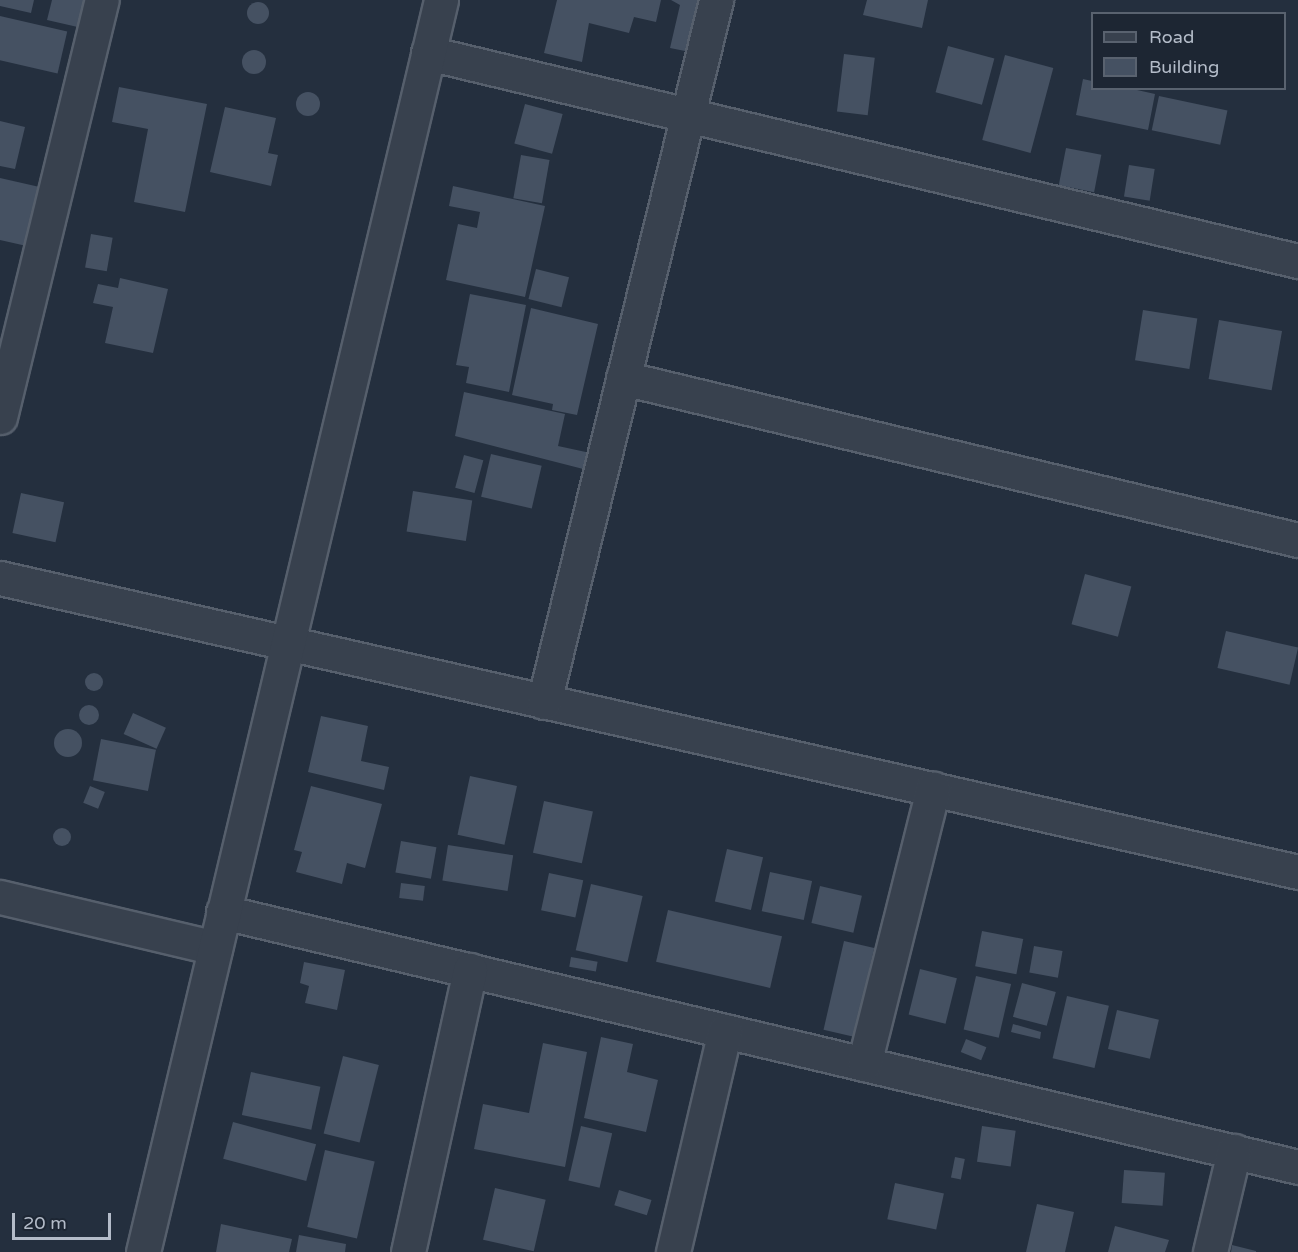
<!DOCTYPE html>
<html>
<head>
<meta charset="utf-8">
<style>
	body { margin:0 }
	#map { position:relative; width:1298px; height:1252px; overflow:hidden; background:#242f3e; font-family:"Varela Round",sans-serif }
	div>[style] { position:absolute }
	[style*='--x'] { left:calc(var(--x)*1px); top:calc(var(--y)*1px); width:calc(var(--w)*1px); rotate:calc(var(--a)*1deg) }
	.building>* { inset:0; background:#455162; transform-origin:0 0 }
	.round { border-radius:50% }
	.roads { filter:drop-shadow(2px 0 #565f6c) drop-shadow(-2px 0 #565f6c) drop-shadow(0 2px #565f6c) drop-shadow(0 -2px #565f6c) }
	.minor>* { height:33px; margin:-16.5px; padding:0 16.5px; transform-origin:16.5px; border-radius:16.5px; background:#38414e }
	span { translate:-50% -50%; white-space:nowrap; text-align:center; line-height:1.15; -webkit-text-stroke:6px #1d2633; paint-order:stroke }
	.legend { position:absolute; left:1091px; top:12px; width:195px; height:78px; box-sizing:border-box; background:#1d2633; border:2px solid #59626f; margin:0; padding:8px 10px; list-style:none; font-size:18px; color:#b4bcc9 }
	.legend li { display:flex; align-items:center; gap:12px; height:30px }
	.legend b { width:30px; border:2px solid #59626f }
	.scale { position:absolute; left:12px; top:1213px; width:99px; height:27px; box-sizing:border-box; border:3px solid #b4bcc9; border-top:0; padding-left:8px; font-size:18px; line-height:21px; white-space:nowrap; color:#b4bcc9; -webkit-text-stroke:4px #1d2633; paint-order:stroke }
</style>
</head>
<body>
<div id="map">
	<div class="building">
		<div style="clip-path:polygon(0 0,34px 0,31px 13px,0 6px)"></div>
		<div style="clip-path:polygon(52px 0,88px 0,82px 28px,47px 20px)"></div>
		<div style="clip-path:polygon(557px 0,661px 0,656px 22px,634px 17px,629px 33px,589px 23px,582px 62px,544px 53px)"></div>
		<div style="clip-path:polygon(671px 0,703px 0,690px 52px,670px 48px,680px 5px)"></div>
		<div style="clip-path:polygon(867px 0,928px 0,922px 28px,863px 15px)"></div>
		<div class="round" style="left:247px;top:2px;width:22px;height:22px"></div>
		<div style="left:0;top:16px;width:69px;height:43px;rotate:13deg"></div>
		<div style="left:948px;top:46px;width:48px;height:48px;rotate:15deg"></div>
		<div class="round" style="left:242px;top:50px;width:24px;height:24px"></div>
		<div style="left:844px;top:54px;width:31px;height:58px;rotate:7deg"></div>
		<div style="left:1005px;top:55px;width:50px;height:88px;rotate:15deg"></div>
		<div style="clip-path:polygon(1083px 79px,1092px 81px,1092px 88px,1128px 88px,1155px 94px,1148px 130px,1076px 115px)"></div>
		<div style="clip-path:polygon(119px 87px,207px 104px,185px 212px,134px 202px,148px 129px,112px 122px)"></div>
		<div class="round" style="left:296px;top:92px;width:24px;height:24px"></div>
		<div style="left:1159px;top:96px;width:70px;height:35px;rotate:12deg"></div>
		<div style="left:525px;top:104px;width:39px;height:41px;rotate:15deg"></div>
		<div style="clip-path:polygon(225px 107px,276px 118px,268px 153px,278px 155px,271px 186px,210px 172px)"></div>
		<div style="clip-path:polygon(0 121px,25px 127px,15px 169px,0 166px)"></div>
		<div style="left:1066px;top:148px;width:36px;height:38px;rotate:11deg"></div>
		<div style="left:521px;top:155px;width:29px;height:44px;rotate:10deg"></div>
		<div style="left:1129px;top:165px;width:26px;height:32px;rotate:9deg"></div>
		<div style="clip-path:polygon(0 178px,44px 188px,31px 247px,0 240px)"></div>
		<div style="clip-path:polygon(453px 186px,545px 206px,525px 297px,446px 280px,458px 224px,477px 228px,480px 212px,449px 206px)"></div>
		<div style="left:91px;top:234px;width:22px;height:34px;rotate:10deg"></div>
		<div style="left:536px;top:269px;width:34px;height:31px;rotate:14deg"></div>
		<div style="clip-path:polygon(120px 278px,168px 289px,153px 353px,105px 343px,113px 307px,93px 303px,98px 284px,118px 288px)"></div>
		<div style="clip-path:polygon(470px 294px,526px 305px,509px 392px,466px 383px,469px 367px,456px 365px)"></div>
		<div style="clip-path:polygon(531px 308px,598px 324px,577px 415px,552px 410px,553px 404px,512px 395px)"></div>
		<div style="left:1143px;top:310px;width:55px;height:51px;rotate:9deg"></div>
		<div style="left:1219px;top:320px;width:64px;height:60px;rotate:10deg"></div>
		<div style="clip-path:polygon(464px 392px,565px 414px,558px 446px,595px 454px,591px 471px,455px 436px)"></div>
		<div style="left:491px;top:454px;width:52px;height:44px;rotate:13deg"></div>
		<div style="left:464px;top:455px;width:20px;height:34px;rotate:15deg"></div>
		<div style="left:413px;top:491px;width:60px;height:41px;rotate:9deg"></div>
		<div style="left:21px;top:493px;width:44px;height:41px;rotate:12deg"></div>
		<div style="left:1085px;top:574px;width:48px;height:52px;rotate:15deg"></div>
		<div style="left:1226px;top:631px;width:74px;height:38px;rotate:13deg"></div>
		<div class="round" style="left:85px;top:673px;width:18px;height:18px"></div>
		<div class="round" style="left:79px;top:705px;width:20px;height:20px"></div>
		<div style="left:133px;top:713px;width:36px;height:23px;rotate:24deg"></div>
		<div style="clip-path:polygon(321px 716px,368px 726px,361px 761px,389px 767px,384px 790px,308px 772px)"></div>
		<div class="round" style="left:54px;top:729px;width:28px;height:28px"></div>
		<div style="left:101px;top:739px;width:56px;height:42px;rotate:11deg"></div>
		<div style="left:470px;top:776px;width:48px;height:60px;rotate:12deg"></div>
		<div style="left:90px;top:786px;width:16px;height:18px;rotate:22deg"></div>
		<div style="clip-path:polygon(311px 786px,382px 804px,365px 868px,347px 863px,342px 884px,296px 872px,302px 852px,294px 850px)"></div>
		<div style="left:544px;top:801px;width:50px;height:53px;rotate:12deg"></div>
		<div class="round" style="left:53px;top:828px;width:18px;height:18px"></div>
		<div style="left:401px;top:841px;width:36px;height:32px;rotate:10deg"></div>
		<div style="left:448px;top:845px;width:66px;height:36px;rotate:9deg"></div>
		<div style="left:727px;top:849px;width:37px;height:54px;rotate:13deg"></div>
		<div style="left:770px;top:872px;width:43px;height:40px;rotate:12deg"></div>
		<div style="left:549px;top:873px;width:35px;height:38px;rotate:12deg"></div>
		<div style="left:401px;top:883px;width:24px;height:15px;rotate:7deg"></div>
		<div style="left:591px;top:884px;width:53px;height:68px;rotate:13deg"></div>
		<div style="left:820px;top:886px;width:43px;height:38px;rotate:13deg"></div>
		<div style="left:668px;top:910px;width:117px;height:53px;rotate:13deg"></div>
		<div style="left:982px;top:931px;width:42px;height:36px;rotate:11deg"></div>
		<div style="left:844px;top:941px;width:31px;height:91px;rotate:13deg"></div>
		<div style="left:1034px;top:946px;width:29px;height:27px;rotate:10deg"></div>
		<div style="left:571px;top:957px;width:27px;height:10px;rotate:10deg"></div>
		<div style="clip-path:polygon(304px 962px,345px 970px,337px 1010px,305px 1003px,309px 986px,300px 983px)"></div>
		<div style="left:920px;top:969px;width:38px;height:47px;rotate:14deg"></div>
		<div style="left:976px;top:976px;width:36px;height:55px;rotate:13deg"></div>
		<div style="left:1022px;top:983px;width:35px;height:35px;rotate:15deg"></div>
		<div style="left:1067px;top:996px;width:43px;height:64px;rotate:13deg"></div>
		<div style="left:1117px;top:1010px;width:43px;height:40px;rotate:13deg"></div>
		<div style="clip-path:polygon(1013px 1024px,1041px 1032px,1040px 1039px,1011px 1032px)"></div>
		<div style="clip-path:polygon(601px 1037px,633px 1044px,627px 1072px,658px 1080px,646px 1132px,584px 1118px)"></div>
		<div style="left:966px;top:1039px;width:22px;height:14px;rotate:22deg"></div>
		<div style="clip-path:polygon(543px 1043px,587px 1052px,565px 1167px,474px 1149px,483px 1104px,529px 1113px)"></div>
		<div style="left:343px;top:1056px;width:37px;height:80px;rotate:14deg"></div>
		<div style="left:251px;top:1072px;width:71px;height:44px;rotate:12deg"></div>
		<div style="left:233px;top:1122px;width:86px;height:38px;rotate:15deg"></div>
		<div style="left:581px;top:1126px;width:32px;height:56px;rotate:13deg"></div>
		<div style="left:982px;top:1126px;width:34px;height:36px;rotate:8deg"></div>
		<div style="left:325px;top:1150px;width:51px;height:79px;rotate:13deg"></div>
		<div style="left:955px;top:1157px;width:10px;height:21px;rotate:11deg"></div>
		<div style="left:1124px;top:1170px;width:41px;height:33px;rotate:4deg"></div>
		<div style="left:895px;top:1183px;width:50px;height:37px;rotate:12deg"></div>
		<div style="left:495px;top:1188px;width:52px;height:53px;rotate:13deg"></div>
		<div style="left:619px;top:1190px;width:34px;height:16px;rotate:17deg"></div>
		<div style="clip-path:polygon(1037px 1204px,1074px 1212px,1065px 1252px,1026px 1252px)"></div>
		<div style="clip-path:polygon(221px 1224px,292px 1239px,289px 1252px,216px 1252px)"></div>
		<div style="clip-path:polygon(1115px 1226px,1169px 1240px,1165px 1252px,1108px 1252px)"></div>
		<div style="clip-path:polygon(299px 1235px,346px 1244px,345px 1252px,296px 1252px)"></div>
		<div style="clip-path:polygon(1232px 1245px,1256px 1251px,1256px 1252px,1231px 1252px)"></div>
	</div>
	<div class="roads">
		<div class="minor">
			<div style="--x:428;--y:53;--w:895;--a:13.45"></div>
			<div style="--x:623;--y:378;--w:694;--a:13.5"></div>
			<div style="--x:0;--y:417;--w:429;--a:-76.3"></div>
			<div style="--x:0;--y:578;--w:1331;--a:12.76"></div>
			<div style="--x:544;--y:702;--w:723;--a:-76.23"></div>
			<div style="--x:0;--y:897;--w:221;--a:13.3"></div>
			<div style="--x:223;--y:912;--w:1105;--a:13.34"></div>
			<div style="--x:864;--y:1064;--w:284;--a:-75.9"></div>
			<div style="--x:143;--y:1252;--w:1287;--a:-76.61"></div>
			<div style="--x:408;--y:1252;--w:289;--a:-77.6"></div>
			<div style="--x:673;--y:1252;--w:227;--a:-76.8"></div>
			<div style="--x:1210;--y:1252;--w:104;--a:-76.6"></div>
		</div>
	</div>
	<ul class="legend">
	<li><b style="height:8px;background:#38414e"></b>Road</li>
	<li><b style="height:16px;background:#455162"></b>Building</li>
	</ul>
	<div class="scale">20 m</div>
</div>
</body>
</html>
